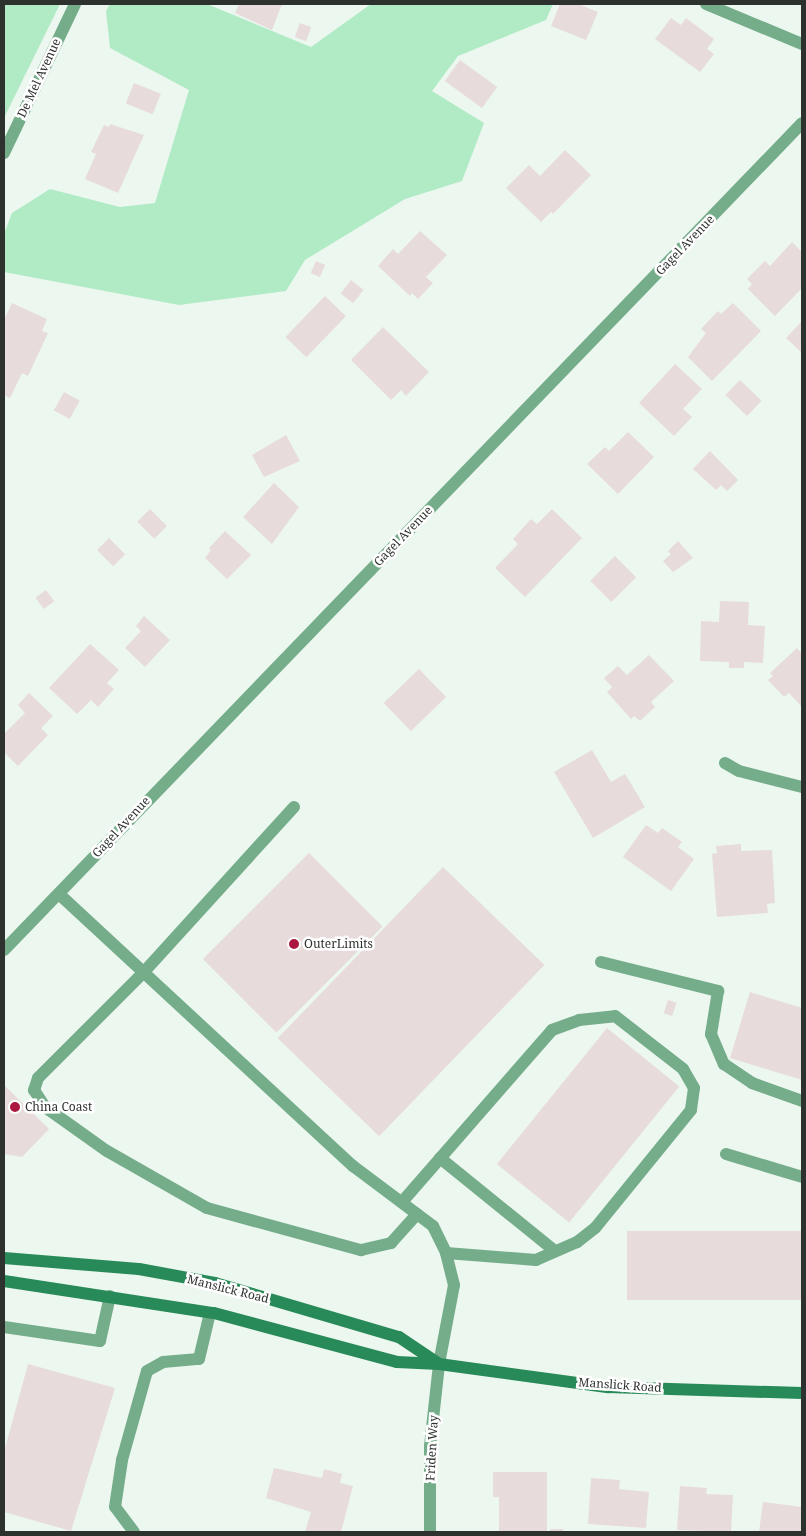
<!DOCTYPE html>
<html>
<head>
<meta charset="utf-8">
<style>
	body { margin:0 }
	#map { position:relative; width:806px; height:1536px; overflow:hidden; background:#ecf7ef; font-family:"Noto Serif",serif }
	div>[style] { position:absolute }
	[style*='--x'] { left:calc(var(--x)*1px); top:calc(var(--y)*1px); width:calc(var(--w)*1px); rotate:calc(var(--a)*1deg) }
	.green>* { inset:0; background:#b0ebc6 }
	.building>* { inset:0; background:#e8dbdc; transform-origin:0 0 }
	.service>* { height:12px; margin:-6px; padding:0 6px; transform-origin:6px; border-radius:6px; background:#75ad8b }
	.minor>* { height:12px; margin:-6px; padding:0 6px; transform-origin:6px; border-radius:6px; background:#75ad8b }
	.tertiary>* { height:12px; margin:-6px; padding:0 6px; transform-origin:6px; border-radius:6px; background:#75ad8b }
	.secondary>* { height:12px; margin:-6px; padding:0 6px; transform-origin:6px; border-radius:6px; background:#298a59 }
	.dots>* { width:14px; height:14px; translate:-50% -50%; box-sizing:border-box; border:2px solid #fff; border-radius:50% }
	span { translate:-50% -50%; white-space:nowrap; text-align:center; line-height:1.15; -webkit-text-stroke:5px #fff; paint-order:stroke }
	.street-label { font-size:12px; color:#2e322f }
	.poi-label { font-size:12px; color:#2e322f }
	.left { translate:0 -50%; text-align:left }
	.frame { position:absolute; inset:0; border:5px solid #2e322f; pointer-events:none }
</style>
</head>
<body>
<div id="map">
	<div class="green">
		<div style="clip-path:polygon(4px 4px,60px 4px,4px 118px)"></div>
		<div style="clip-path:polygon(110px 4px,207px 4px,311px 47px,371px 4px,553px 4px,546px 20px,458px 56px,432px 91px,484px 123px,462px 181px,405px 199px,305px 260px,286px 291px,179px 305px,4px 272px,4px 234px,12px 213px,50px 189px,120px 207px,155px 203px,189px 90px,110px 48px,106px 11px)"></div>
	</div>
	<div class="building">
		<div style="clip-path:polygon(239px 4px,282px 4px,272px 30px,235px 13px)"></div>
		<div style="clip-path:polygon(560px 4px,578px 4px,598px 12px,586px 40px,551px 26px)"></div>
		<div style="clip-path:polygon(671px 18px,681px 25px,686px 18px,714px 39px,707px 49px,714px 54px,700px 72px,655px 39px)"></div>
		<div style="left:300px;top:23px;width:12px;height:15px;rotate:20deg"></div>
		<div style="left:460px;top:60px;width:46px;height:26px;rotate:36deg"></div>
		<div style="left:134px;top:83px;width:29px;height:22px;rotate:22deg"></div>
		<div style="clip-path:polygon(110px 124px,144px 135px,118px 193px,85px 179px,96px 154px,91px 152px,104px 125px,109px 127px)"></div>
		<div style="clip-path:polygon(565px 150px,591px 175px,553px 214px,551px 212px,541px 222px,506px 188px,529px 165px,540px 176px)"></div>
		<div style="clip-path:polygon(420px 231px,447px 255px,426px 277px,433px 283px,418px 299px,412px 293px,410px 296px,378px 266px,393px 249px,398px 254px)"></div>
		<div style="clip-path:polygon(792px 242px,802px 252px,802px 288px,775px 316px,748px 289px,752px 284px,747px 279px,765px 261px,770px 266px)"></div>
		<div style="left:316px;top:261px;width:10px;height:13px;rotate:24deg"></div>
		<div style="left:351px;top:280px;width:16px;height:17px;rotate:38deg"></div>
		<div style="left:325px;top:296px;width:29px;height:57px;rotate:44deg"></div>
		<div style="clip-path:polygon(12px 303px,47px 319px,42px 331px,48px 333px,28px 376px,22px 373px,10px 398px,4px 395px,4px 320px)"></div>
		<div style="clip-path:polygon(733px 303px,761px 331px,712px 381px,688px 357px,706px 333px,701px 329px,718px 311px,721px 314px)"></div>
		<div style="clip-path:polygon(802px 321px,802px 353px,786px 338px)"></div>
		<div style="clip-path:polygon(383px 327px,429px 372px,406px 396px,401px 390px,391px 400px,351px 360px)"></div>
		<div style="clip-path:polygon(675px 364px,702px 389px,683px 409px,692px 417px,674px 436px,639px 403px)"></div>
		<div style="left:740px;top:380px;width:30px;height:21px;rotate:44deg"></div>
		<div style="left:64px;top:392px;width:18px;height:21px;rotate:29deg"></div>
		<div style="clip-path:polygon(628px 432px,654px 457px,618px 494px,587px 464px,605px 447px,609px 451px)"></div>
		<div style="clip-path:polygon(286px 435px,300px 461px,264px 477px,252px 455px)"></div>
		<div style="clip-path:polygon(710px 451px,738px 480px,727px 491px,721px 485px,716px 490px,693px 469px)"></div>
		<div style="clip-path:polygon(274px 483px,299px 507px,272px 544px,243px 517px)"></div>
		<div style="left:150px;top:509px;width:24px;height:18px;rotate:45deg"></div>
		<div style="clip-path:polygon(552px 509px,582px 538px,525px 597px,495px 568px,518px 544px,513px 539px,531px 519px,537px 524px)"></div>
		<div style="clip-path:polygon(225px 531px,251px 555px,227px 579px,205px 558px,211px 550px,209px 548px)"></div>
		<div style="left:109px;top:538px;width:23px;height:17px;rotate:45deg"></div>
		<div style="clip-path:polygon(678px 541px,693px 558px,673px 572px,663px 561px,671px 554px,668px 551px)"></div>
		<div style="left:615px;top:556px;width:30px;height:35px;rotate:45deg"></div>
		<div style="left:46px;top:590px;width:14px;height:13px;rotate:54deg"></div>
		<div style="clip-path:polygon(720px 601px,749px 602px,748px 625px,765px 626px,763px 663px,744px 662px,744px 668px,729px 668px,729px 662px,700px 661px,701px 621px,719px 622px)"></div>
		<div style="clip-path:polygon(144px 616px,170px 640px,145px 667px,125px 648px,141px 631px,136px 626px)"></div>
		<div style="clip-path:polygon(90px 644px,119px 670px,107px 683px,114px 689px,98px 707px,91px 700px,77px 714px,49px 688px)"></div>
		<div style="clip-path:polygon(797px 648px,802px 654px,802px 707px,789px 693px,784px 697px,768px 680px,773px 676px,770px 673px)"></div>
		<div style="clip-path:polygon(649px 655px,674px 681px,651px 702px,655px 707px,640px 721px,634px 716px,631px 719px,607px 692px,612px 687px,604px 678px,618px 666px,627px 675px)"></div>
		<div style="left:419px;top:669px;width:39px;height:49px;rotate:46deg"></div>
		<div style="clip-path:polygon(29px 693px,53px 716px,41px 728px,48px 735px,18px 766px,4px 752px,4px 734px,25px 713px,18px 705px)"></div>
		<div style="clip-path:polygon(592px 750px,611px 782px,625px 774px,645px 807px,593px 838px,554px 772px)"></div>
		<div style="clip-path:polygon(646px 825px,658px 833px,662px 828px,682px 842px,678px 847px,694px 859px,671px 891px,623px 857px)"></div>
		<div style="clip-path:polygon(741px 844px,741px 851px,772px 850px,775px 903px,767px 904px,768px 913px,717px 917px,712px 854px,717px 853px,716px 846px)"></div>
		<div style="left:309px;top:853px;width:104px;height:150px;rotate:45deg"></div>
		<div style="left:443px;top:867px;width:141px;height:238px;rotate:44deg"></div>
		<div style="clip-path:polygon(750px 992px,802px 1008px,802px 1080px,730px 1058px)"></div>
		<div style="left:668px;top:1000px;width:9px;height:14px;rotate:18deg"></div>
		<div style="left:607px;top:1028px;width:93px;height:175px;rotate:39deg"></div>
		<div style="clip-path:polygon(4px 1085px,49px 1129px,22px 1157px,4px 1154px)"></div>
		<div style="left:802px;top:1231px;width:69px;height:175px;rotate:90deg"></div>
		<div style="clip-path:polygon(28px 1364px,115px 1388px,71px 1531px,4px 1512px,4px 1452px)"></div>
		<div style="clip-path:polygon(274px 1468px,322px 1478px,324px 1469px,342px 1474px,340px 1483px,353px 1486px,341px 1532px,305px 1532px,311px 1512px,266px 1498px)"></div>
		<div style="clip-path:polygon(493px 1472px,547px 1472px,547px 1532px,499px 1532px,499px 1497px,493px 1497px)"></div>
		<div style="clip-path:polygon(591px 1478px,620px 1480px,619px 1489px,649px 1492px,646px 1528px,588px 1524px)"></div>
		<div style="clip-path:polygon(680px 1486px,707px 1488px,706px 1494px,733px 1495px,731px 1532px,677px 1530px)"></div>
		<div style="clip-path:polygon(763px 1502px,802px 1507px,802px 1532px,759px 1532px)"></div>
		<div style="left:550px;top:1529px;width:13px;height:3px"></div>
	</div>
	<div class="service">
		<div style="--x:706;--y:4;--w:104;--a:22.6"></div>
		<div style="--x:294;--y:807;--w:223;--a:132.3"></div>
		<div style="--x:144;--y:972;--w:150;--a:135"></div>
		<div style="--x:38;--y:1078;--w:13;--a:108"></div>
		<div style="--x:34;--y:1090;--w:20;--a:57"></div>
		<div style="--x:45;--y:1107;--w:76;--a:35.4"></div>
		<div style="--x:107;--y:1151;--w:115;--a:29.7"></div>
		<div style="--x:207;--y:1208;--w:160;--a:15.3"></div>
		<div style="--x:361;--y:1250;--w:31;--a:-13"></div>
		<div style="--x:391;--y:1243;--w:39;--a:-48"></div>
		<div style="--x:59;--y:894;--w:401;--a:42.8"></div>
		<div style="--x:353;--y:1166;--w:100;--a:36.9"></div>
		<div style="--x:433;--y:1226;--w:30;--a:64"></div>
		<div style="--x:446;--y:1253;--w:33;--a:76"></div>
		<div style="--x:454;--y:1285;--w:80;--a:100.8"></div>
		<div style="--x:601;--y:962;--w:121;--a:13.9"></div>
		<div style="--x:718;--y:991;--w:44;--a:99.2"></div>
		<div style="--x:711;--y:1034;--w:33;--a:67"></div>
		<div style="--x:724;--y:1064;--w:34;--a:34"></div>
		<div style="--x:752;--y:1083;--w:53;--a:19.8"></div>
		<div style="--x:726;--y:1154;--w:79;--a:16.8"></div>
		<div style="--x:440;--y:1158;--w:148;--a:39"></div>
		<div style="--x:402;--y:1202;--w:228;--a:-48.9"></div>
		<div style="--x:552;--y:1030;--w:29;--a:-20"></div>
		<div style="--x:579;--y:1020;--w:36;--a:-6"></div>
		<div style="--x:615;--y:1016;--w:86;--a:37.9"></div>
		<div style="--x:683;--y:1069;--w:22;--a:60"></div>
		<div style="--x:694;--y:1088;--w:22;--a:98"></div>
		<div style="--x:691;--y:1110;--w:152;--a:129.1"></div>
		<div style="--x:595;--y:1228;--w:23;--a:142"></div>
		<div style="--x:577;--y:1242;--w:45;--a:156.3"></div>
		<div style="--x:536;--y:1260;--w:90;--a:-175.6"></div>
		<div style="--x:4;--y:1327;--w:97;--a:8.3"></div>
		<div style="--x:100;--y:1341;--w:46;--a:-77.5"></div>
		<div style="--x:134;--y:1532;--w:31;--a:-127"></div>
		<div style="--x:115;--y:1507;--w:48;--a:-81.5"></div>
		<div style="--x:122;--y:1460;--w:92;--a:-74.3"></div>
		<div style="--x:147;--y:1371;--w:18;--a:-29"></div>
		<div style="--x:163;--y:1362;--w:36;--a:-5"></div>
		<div style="--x:199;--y:1359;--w:47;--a:-76.6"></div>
	</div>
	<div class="minor">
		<div style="--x:4;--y:153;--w:165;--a:-64.5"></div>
		<div style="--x:725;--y:763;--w:16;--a:30"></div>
		<div style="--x:739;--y:771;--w:65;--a:14.3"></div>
		<div style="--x:430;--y:1532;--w:86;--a:-90"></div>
		<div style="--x:430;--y:1446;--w:82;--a:-83.7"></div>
	</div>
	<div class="tertiary">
		<div style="--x:4;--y:950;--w:1149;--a:-46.02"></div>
	</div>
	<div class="secondary">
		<div style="--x:4;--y:1258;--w:135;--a:4.7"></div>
		<div style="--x:139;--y:1269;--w:77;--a:10.4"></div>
		<div style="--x:215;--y:1283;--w:192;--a:16.4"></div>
		<div style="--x:399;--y:1337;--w:48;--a:34"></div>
		<div style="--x:4;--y:1281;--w:212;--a:8.7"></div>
		<div style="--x:214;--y:1313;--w:189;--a:15"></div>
		<div style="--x:397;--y:1362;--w:42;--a:2.7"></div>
		<div style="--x:439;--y:1364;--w:171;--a:7.8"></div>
		<div style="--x:608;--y:1387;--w:194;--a:1.8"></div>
	</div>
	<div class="dots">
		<div style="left:294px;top:944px;background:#ab163e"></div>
		<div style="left:15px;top:1107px;background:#ab163e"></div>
	</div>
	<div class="street-label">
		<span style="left:39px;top:78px;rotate:-65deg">De Mel Avenue</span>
		<span style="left:685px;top:245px;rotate:-46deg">Gagel Avenue</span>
		<span style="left:403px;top:536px;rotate:-46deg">Gagel Avenue</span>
		<span style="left:121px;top:827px;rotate:-47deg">Gagel Avenue</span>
		<span style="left:228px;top:1289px;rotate:14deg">Manslick Road</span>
		<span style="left:620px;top:1385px;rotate:4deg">Manslick Road</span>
		<span style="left:432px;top:1448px;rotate:-87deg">Friden Way</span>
	</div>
	<div class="poi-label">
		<span class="left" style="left:304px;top:944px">OuterLimits</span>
		<span class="left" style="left:25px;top:1107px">China Coast</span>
	</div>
	<div class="frame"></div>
</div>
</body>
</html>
